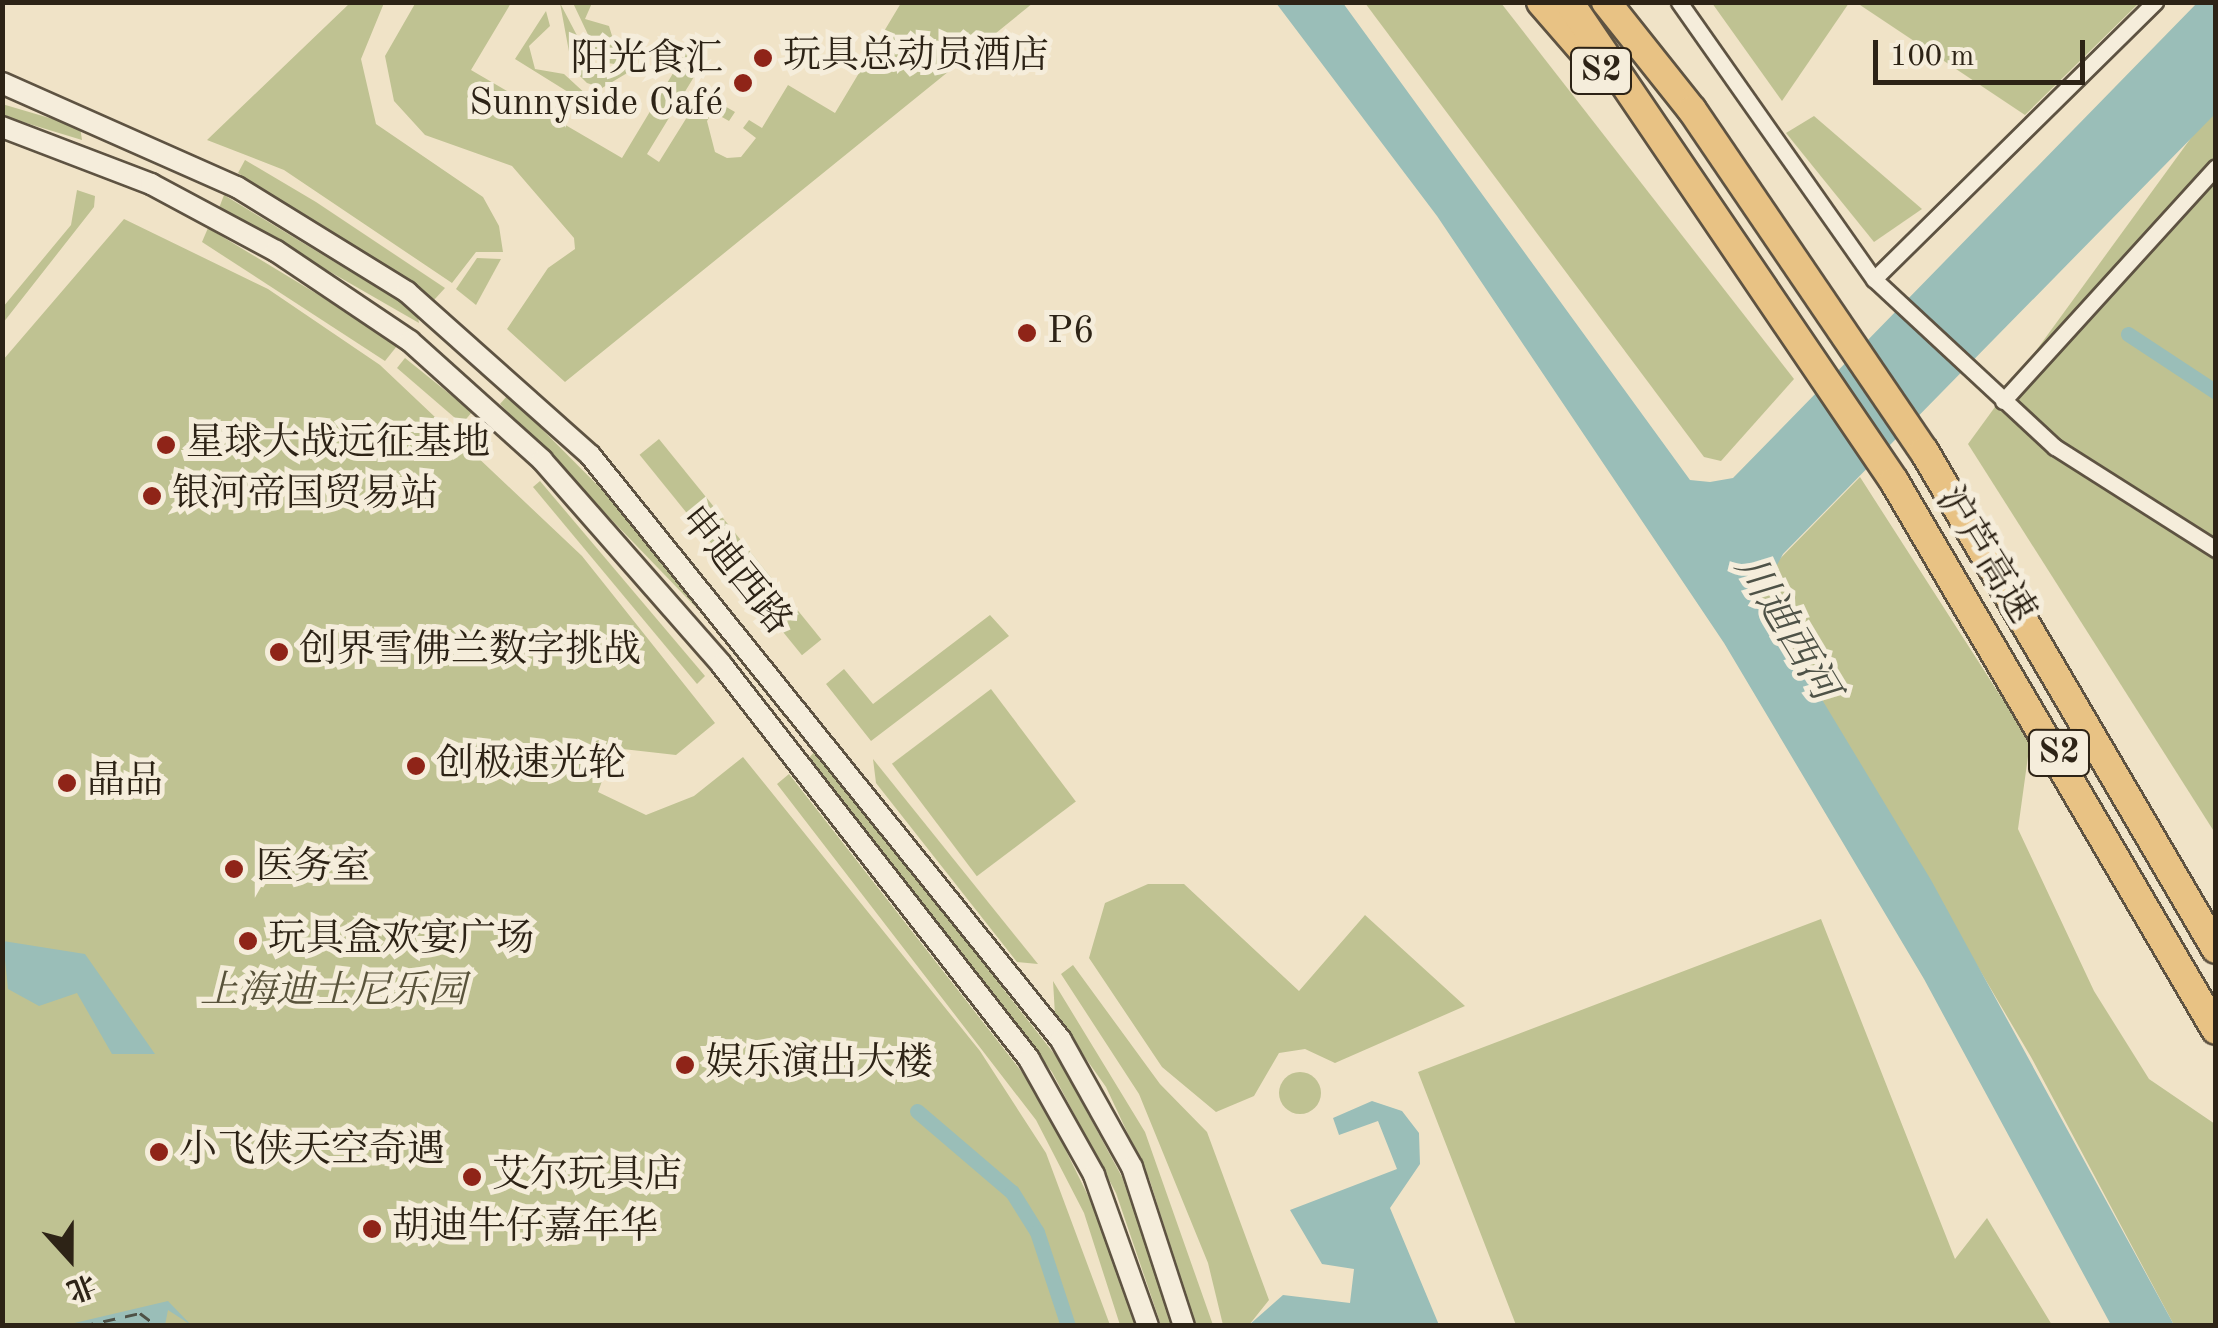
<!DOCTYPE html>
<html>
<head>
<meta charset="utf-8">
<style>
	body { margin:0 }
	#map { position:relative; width:2218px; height:1328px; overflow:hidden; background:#f0e3c7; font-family:"Old Standard TT","Noto Serif SC",serif }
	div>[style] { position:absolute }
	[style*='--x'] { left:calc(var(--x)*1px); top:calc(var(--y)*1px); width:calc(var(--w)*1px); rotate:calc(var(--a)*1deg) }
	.green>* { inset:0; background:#bfc292; transform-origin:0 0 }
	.round { border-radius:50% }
	.water>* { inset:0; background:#9abeb8 }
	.canal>* { height:15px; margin:-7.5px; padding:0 7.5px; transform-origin:7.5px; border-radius:7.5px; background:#9abeb8 }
	.ferry>* { height:2.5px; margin-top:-1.25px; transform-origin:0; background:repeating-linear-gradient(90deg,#4e5247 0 12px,transparent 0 22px) }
	.roads { filter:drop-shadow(2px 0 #5e5342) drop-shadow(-2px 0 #5e5342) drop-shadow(0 2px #5e5342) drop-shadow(0 -2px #5e5342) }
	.street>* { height:15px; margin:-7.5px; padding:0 7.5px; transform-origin:7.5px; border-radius:7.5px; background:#f5eddb }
	.secondary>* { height:20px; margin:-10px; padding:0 10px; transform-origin:10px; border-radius:10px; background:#f5eddb }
	.highway>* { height:28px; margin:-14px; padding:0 14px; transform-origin:14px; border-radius:14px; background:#e8c284 }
	.dots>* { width:28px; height:28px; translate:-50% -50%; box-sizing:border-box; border:5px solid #f5eddb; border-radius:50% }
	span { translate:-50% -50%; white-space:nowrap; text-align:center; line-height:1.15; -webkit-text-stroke:10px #f5eddb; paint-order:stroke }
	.shield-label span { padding:2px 8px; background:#f5eddb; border:2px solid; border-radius:8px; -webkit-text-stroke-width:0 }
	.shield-label { font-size:35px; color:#2d2316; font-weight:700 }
	.poi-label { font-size:38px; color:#2d2316 }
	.left { translate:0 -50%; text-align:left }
	.right { translate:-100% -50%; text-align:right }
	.street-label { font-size:38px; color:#2d2316 }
	.park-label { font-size:38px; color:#59533b; font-style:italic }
	.water-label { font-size:40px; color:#4e5247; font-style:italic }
	.frame { position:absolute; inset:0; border:5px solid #2d2316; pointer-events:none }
	.north { position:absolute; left:20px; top:1208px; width:100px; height:100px; -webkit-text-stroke:8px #f5eddb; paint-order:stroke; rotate:159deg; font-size:28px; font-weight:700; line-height:40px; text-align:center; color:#2d2316 }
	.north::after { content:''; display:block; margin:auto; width:35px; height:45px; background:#2d2316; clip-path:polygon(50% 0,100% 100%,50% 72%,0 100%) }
	.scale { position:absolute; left:1873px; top:40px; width:212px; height:45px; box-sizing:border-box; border:5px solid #2d2316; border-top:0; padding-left:12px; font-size:30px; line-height:35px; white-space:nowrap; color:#2d2316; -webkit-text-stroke:8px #f5eddb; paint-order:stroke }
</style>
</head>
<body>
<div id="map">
	<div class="green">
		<div style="clip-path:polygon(416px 2px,511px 3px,471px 70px,622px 158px,687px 50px,700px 67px,647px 154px,659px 162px,702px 93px,735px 112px,729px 121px,713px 112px,707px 121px,715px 152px,727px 158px,741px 157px,756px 138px,743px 128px,749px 120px,762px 128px,788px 85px,835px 113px,901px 3px,1033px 3px,565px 382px,507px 329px,548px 268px,575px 249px,574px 238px,512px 166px,425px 135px,394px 101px,385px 56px)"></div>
		<div style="clip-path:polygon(350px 3px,384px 3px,361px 59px,376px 124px,483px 197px,499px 226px,503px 252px,476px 252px,452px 283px,284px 170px,207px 140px)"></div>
		<div style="clip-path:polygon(560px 3px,595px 70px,614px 76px,638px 52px,634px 69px,602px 88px,587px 83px,572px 68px)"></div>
		<div style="clip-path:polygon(573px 3px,592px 3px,585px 19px,609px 26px,621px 65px,601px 62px)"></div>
		<div style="clip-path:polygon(1365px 3px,1501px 3px,1794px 379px,1721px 461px,1704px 457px)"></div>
		<div style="clip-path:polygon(1712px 3px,1849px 3px,1782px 101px)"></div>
		<div style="clip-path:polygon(1857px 3px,2139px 3px,2025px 115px)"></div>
		<div style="clip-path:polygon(546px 11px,550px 26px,529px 46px,535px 69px,564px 74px,588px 96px,618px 95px,605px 115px,515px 59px)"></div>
		<div style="clip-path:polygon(2px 104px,80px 127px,82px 140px,3px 116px)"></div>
		<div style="clip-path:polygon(2215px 105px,2215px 833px,1968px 444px)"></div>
		<div style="clip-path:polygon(1814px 116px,1922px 209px,1874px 242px,1786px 133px)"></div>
		<div style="clip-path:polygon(245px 160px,316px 202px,445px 288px,434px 300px,238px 173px)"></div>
		<div style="clip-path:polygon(77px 190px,95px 196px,94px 207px,3px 323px,3px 307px,71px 225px)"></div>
		<div style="clip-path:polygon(224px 195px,417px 312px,419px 323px,219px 208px)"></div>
		<div style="clip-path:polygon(124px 219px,268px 289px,380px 365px,582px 556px,715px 723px,676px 755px,614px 748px,598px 792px,646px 815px,694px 796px,743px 757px,980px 1051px,1046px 1153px,1110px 1325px,3px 1325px,3px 360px)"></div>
		<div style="clip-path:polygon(208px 228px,322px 297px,397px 346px,385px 361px,202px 242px)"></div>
		<div style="clip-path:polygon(477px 258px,501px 259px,476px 305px,456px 289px)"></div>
		<div style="clip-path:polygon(405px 358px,472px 412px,462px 424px,397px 368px)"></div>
		<div style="clip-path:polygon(508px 395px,638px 526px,738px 651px,500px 404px)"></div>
		<div style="left:659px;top:439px;width:258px;height:25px;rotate:51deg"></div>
		<div style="clip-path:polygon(1860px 477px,2030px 742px,2018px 829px,2094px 991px,2149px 1079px,2215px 1124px,2215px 1325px,2174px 1325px,2031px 1057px,1760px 597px,1767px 572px)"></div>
		<div style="clip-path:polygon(540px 481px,705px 676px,697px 684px,533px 487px)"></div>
		<div style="clip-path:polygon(990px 615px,1009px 636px,871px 741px,826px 684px,844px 669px,873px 704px)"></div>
		<div style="left:991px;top:689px;width:141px;height:124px;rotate:53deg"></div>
		<div style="clip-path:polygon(816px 750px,1059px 1060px,1122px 1177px,1174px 1325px,1161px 1325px,1116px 1193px,1052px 1072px,807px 760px)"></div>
		<div style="clip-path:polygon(873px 759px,1038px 964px,1017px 962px,876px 783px)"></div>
		<div style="clip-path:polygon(789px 774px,1036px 1090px,1104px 1228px,1135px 1325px,1120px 1325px,1084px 1213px,1036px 1120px,777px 784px)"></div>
		<div style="clip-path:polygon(1148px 884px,1184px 884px,1299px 991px,1365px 915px,1465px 1006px,1335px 1063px,1305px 1049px,1279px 1053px,1254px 1096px,1216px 1112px,1162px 1067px,1089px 958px,1105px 903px)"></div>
		<div style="clip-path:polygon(1821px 919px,1955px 1259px,1987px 1218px,2052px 1325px,1516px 1325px,1418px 1072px)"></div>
		<div style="clip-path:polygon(1073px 965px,1160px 1084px,1207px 1132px,1269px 1300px,1249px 1325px,1223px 1325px,1208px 1263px,1139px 1094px,1061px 974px)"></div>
		<div style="clip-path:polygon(1053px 981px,1145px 1132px,1213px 1325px,1195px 1325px,1150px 1181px,1106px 1087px,1055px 1015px)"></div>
		<div class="round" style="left:1279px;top:1072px;width:42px;height:42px"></div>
	</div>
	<div class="water">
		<div style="clip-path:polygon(1276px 3px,1343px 3px,1690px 480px,1710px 482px,1733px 478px,2197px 3px,2215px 3px,2215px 114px,1783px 554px,1760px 597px,1931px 880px,2174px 1325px,2111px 1325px,1924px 979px,1724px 643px,1437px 216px)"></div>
		<div style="clip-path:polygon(3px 941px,85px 954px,155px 1054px,112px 1054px,77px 993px,39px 1006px,8px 989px)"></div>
		<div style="clip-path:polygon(1372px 1101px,1402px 1111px,1419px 1133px,1420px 1164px,1390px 1208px,1439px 1325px,1249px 1325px,1283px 1295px,1350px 1303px,1354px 1269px,1322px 1264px,1290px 1210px,1397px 1169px,1378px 1121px,1339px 1135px,1333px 1118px)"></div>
		<div style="clip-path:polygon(168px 1301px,191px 1325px,168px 1310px,165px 1325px,66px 1325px)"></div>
	</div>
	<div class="canal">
		<div style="--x:2128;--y:334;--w:105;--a:33.4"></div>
		<div style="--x:917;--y:1111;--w:125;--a:40.5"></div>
		<div style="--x:1012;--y:1192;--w:47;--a:58"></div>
		<div style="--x:1037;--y:1232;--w:99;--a:71.7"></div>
	</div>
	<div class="ferry">
		<div style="--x:82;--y:1326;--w:59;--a:-12.6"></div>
		<div style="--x:140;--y:1313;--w:21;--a:37"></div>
	</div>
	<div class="roads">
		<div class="street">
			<div style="--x:1679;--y:2;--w:339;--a:54.9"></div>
			<div style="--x:1874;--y:279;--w:247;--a:42.9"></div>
			<div style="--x:2055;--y:447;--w:191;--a:32.4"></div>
			<div style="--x:1874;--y:279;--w:395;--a:-44.6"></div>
			<div style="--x:2003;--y:401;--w:316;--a:-47.7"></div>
		</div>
		<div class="secondary">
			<div style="--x:2;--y:83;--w:257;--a:23.9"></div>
			<div style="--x:237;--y:187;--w:200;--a:31.7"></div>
			<div style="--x:407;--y:292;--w:245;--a:41.7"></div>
			<div style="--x:590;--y:455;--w:751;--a:51.16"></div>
			<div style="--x:1061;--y:1040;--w:145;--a:60.8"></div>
			<div style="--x:1132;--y:1167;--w:167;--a:71.9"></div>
			<div style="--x:2;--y:127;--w:160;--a:20.9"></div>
			<div style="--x:151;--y:184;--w:142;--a:28.2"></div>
			<div style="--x:276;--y:251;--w:161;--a:33.9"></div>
			<div style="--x:410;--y:341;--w:178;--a:42"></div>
			<div style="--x:542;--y:460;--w:271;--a:48.7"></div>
			<div style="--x:721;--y:664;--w:501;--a:52.05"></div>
			<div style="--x:1029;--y:1059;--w:133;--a:60.7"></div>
			<div style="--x:1094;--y:1175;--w:160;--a:70.3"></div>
		</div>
		<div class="highway">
			<div style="--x:1541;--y:2;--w:69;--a:49.1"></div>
			<div style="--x:1569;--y:2;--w:579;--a:55.84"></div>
			<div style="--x:1894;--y:481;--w:636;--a:59.61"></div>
			<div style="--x:1606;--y:2;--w:138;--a:51.5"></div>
			<div style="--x:1692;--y:110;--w:412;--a:55.8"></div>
			<div style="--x:1924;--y:451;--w:577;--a:59.61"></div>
		</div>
	</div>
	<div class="dots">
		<div style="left:763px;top:58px;background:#8f2418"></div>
		<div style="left:743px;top:83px;background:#8f2418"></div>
		<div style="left:1027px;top:333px;background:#8f2418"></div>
		<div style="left:166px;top:445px;background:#8f2418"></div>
		<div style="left:152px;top:496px;background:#8f2418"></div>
		<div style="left:279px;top:652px;background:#8f2418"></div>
		<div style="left:416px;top:766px;background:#8f2418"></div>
		<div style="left:67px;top:783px;background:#8f2418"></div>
		<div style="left:234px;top:869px;background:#8f2418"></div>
		<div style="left:248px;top:941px;background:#8f2418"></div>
		<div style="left:685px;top:1065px;background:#8f2418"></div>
		<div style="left:159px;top:1152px;background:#8f2418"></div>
		<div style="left:472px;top:1177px;background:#8f2418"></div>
		<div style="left:372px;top:1229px;background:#8f2418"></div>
	</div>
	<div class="shield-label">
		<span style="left:1601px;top:71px">S2</span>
		<span style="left:2059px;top:753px">S2</span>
	</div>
	<div class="poi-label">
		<span class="left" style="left:783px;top:58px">玩具总动员酒店</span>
		<span class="right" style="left:723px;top:83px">阳光食汇<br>Sunnyside Café</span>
		<span class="left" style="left:1047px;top:333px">P6</span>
		<span class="left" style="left:186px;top:445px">星球大战远征基地</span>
		<span class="left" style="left:172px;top:496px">银河帝国贸易站</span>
		<span class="left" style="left:299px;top:652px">创界雪佛兰数字挑战</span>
		<span class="left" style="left:436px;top:766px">创极速光轮</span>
		<span class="left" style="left:87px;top:783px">晶品</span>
		<span class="left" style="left:256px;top:869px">医务室</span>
		<span class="left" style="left:268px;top:941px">玩具盒欢宴广场</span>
		<span class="left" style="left:705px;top:1065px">娱乐演出大楼</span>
		<span class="left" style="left:179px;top:1152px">小飞侠天空奇遇</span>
		<span class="left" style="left:492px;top:1177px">艾尔玩具店</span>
		<span class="left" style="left:392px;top:1229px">胡迪牛仔嘉年华</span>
	</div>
	<div class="street-label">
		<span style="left:1984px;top:556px;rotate:58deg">沪芦高速</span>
		<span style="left:734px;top:571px;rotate:51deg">申迪西路</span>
	</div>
	<div class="park-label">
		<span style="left:333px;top:993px">上海迪士尼乐园</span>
	</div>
	<div class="water-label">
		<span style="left:1785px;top:629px;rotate:59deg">川迪西河</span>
	</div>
	<div class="frame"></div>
	<div class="north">北</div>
	<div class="scale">100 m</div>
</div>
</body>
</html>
